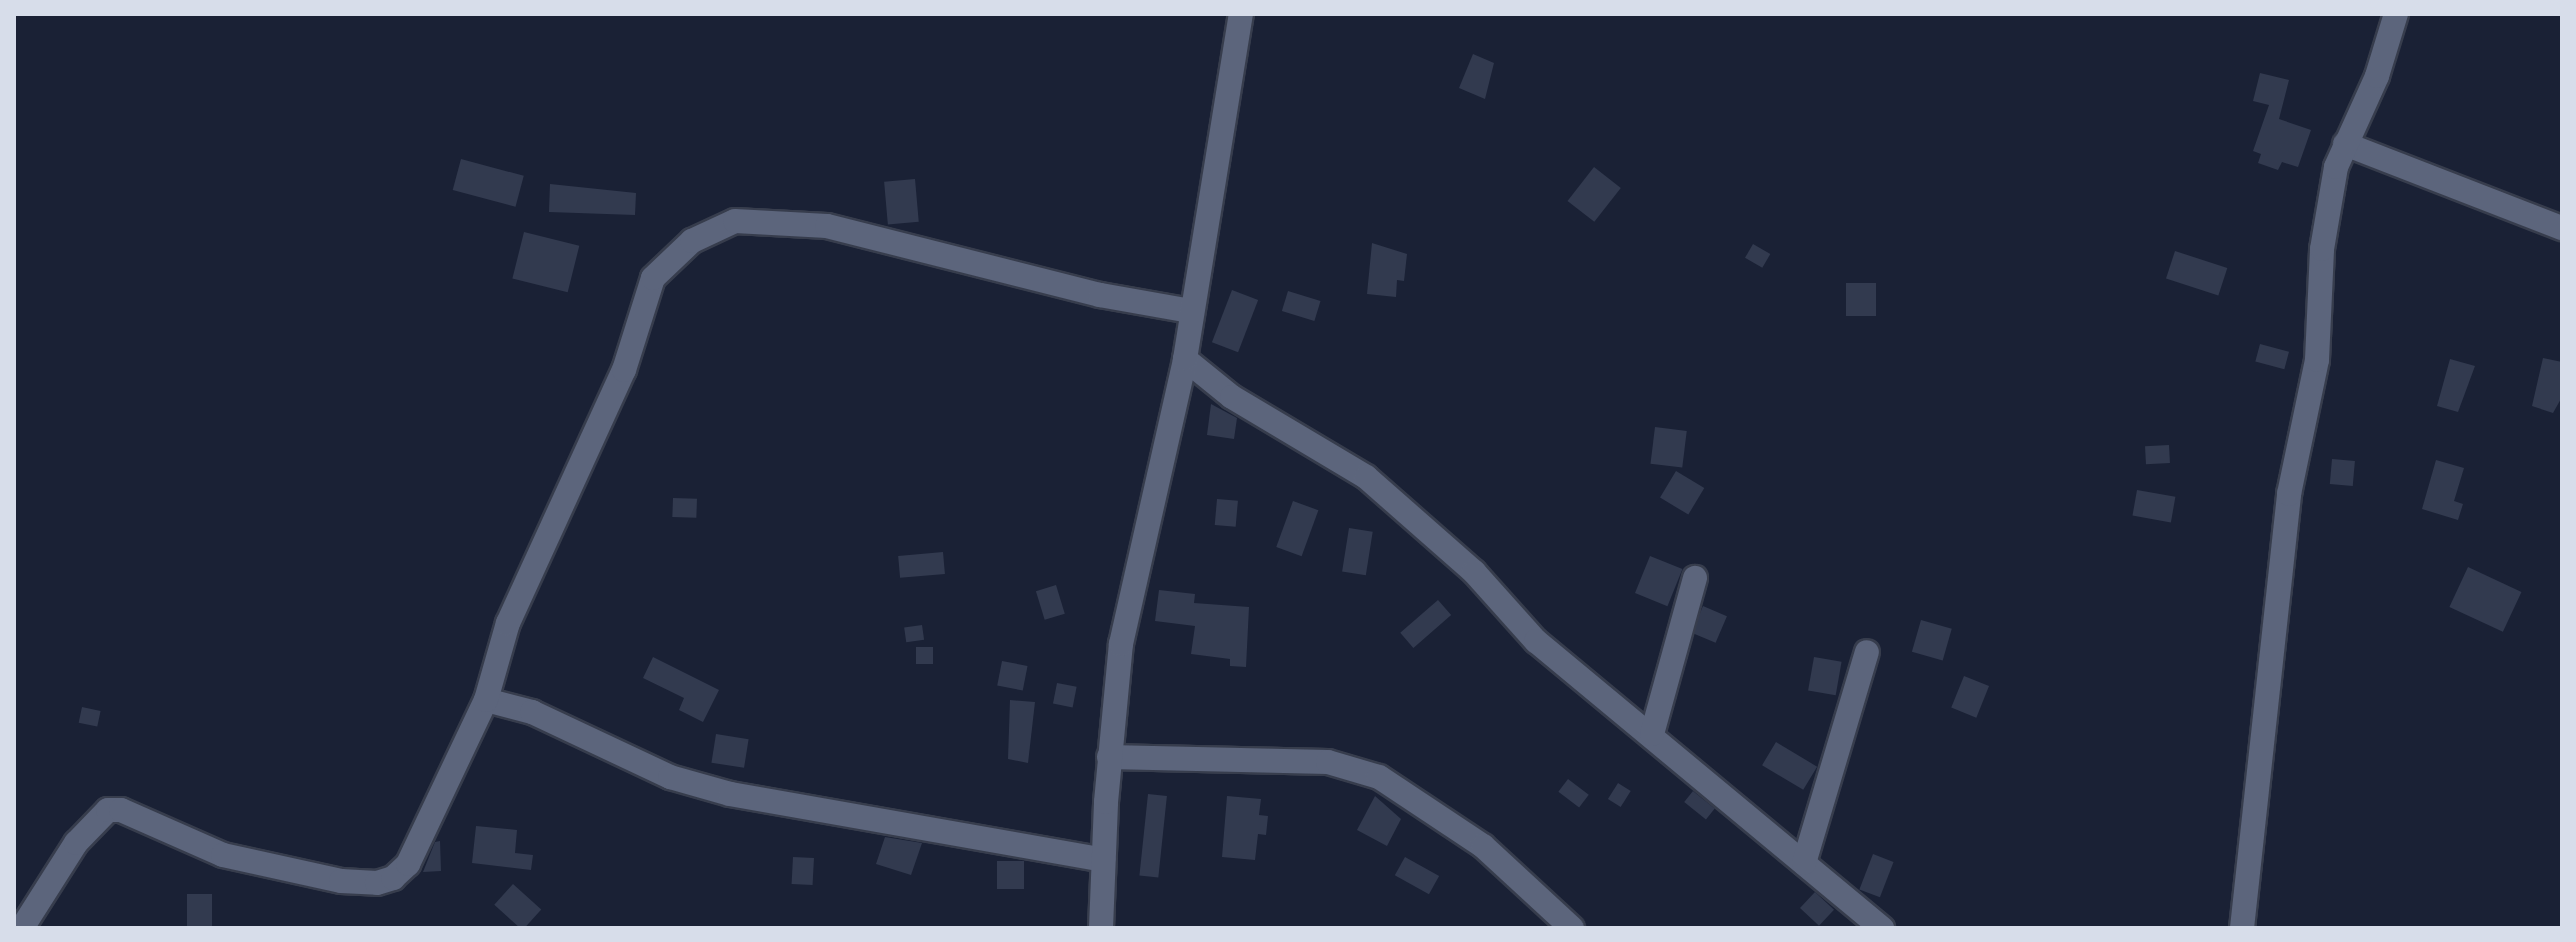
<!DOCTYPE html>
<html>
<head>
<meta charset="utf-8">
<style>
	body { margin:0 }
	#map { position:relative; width:2576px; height:942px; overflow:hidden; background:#1a2135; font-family:"Asap Condensed",sans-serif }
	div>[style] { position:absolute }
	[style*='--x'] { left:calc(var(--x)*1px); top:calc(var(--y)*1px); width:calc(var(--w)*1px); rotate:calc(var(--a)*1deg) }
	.building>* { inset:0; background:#323a4f; transform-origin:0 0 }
	.roads { filter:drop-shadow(2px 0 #373d4d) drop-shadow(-2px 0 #373d4d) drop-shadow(0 2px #373d4d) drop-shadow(0 -2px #373d4d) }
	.minor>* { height:24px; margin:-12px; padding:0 12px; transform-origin:12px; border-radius:12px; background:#5c657c }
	span { translate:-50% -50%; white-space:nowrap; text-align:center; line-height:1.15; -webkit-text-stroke:8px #080b14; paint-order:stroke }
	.frame { position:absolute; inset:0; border:16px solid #d7ddea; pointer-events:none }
</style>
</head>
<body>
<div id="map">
	<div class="building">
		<div style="clip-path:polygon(1473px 54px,1494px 63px,1485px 99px,1459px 88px)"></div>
		<div style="clip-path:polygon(2260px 73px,2289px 80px,2279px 119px,2311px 130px,2298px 167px,2282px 162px,2278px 170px,2258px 163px,2261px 154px,2253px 151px,2269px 105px,2253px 101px)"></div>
		<div style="left:461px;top:159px;width:65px;height:32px;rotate:15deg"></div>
		<div style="left:1594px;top:167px;width:34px;height:43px;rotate:38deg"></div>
		<div style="left:915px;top:179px;width:43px;height:31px;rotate:85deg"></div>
		<div style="clip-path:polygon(550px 184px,636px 193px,635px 215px,549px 212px)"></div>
		<div style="left:524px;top:232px;width:57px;height:48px;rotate:14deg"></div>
		<div style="clip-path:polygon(1372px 243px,1407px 254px,1404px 281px,1397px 280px,1396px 297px,1367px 294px)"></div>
		<div style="left:1753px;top:244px;width:20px;height:16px;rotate:30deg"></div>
		<div style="left:2175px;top:251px;width:55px;height:29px;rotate:18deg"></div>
		<div style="left:1846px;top:283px;width:30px;height:33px"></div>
		<div style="left:1232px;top:290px;width:28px;height:56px;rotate:21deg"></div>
		<div style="left:1288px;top:291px;width:34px;height:21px;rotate:17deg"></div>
		<div style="left:2260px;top:344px;width:30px;height:18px;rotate:15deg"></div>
		<div style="clip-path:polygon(2543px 358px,2562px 362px,2562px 397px,2553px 413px,2532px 406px)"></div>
		<div style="clip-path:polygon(2450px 359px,2475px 366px,2458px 412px,2437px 406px)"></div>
		<div style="clip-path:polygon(1211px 404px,1237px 418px,1234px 439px,1207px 435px)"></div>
		<div style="left:1655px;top:427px;width:32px;height:37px;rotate:7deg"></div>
		<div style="left:2169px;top:445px;width:18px;height:24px;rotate:87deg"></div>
		<div style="left:2332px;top:459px;width:23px;height:25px;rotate:5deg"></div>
		<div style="clip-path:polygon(2436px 460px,2464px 468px,2454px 501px,2463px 504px,2458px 520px,2422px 509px)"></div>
		<div style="left:1676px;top:471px;width:33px;height:31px;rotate:31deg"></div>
		<div style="left:2137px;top:490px;width:39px;height:26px;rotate:10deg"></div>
		<div style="left:673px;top:498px;width:24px;height:19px;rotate:2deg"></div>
		<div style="left:1217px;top:499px;width:21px;height:26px;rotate:5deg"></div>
		<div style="left:1293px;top:501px;width:27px;height:49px;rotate:20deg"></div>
		<div style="left:1349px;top:528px;width:24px;height:44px;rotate:9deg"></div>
		<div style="left:943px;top:552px;width:22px;height:45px;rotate:85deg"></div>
		<div style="left:1650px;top:556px;width:35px;height:40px;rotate:22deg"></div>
		<div style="left:2468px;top:567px;width:59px;height:44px;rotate:25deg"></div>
		<div style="left:1056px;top:585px;width:30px;height:21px;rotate:73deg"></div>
		<div style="clip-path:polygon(1159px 590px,1195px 594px,1194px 603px,1249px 607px,1246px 667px,1230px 666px,1230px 659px,1191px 654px,1195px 626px,1155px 621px)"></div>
		<div style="left:1438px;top:600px;width:20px;height:50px;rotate:49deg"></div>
		<div style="left:1703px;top:606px;width:26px;height:29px;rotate:23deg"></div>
		<div style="left:1921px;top:620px;width:32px;height:33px;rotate:16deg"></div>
		<div style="left:922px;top:625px;width:15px;height:18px;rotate:82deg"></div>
		<div style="left:916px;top:647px;width:17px;height:17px"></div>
		<div style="clip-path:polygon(653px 657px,719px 690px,703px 722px,679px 710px,684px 698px,643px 678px)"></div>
		<div style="left:1814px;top:657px;width:28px;height:34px;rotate:10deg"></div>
		<div style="left:1002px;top:661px;width:26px;height:25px;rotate:11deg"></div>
		<div style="left:1964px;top:676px;width:27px;height:34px;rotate:22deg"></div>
		<div style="left:1057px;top:683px;width:20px;height:21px;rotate:11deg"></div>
		<div style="clip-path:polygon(1010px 700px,1035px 702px,1028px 763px,1008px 759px)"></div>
		<div style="left:82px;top:707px;width:19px;height:16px;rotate:12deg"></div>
		<div style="left:716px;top:734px;width:33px;height:29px;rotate:9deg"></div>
		<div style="left:1776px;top:742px;width:48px;height:27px;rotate:31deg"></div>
		<div style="left:1568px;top:779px;width:26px;height:16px;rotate:37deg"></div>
		<div style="left:1618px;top:783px;width:15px;height:19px;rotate:32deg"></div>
		<div style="left:1693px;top:791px;width:28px;height:14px;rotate:39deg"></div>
		<div style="left:1148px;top:794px;width:19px;height:82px;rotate:6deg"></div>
		<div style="clip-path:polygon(1227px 796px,1261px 799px,1259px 815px,1268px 816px,1266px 835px,1258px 834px,1255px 860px,1222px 857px)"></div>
		<div style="clip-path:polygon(1375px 796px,1401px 819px,1387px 846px,1357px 830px)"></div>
		<div style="clip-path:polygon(476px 826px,517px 830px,515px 853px,533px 855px,531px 870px,472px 863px)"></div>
		<div style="clip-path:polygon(885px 837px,922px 843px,911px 875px,876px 864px)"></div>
		<div style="clip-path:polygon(440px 841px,441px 871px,423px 872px,435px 842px)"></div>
		<div style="left:1873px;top:854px;width:22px;height:38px;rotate:21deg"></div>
		<div style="left:793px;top:857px;width:21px;height:27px;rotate:3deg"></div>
		<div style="left:1405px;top:857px;width:39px;height:21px;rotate:29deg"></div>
		<div style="left:997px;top:861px;width:27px;height:28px"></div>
		<div style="left:513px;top:884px;width:38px;height:28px;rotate:42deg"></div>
		<div style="left:1815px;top:892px;width:26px;height:22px;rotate:43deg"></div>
		<div style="left:187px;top:894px;width:25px;height:34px"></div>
	</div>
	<div class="roads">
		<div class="minor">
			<div style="--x:2345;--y:144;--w:233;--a:21.2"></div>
			<div style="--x:1185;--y:359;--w:60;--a:39"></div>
			<div style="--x:1232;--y:397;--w:156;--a:30.8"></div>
			<div style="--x:1366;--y:477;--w:144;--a:41.3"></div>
			<div style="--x:1474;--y:572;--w:93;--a:48.1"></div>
			<div style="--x:1536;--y:641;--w:450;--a:39.7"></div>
			<div style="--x:486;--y:700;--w:48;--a:14.6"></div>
			<div style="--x:532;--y:712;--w:153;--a:25.2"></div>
			<div style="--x:670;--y:777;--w:62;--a:15.8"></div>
			<div style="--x:730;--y:794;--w:379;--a:10"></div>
			<div style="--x:1652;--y:734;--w:162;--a:-74.6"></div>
			<div style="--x:1109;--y:757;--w:219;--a:1.3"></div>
			<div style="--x:1328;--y:762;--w:53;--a:16.4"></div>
			<div style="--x:1379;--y:777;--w:125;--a:33.6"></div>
			<div style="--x:1483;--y:846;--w:121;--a:42.7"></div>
			<div style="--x:1804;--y:863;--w:220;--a:-73.4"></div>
			<div style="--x:22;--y:928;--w:101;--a:-57.6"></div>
			<div style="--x:76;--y:843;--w:46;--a:-45.9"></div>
			<div style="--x:108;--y:810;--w:13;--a:0"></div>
			<div style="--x:121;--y:810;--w:111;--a:23.8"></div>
			<div style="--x:223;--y:855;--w:121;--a:12.4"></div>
			<div style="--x:341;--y:881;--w:36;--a:3"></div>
			<div style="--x:377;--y:883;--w:17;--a:-17"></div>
			<div style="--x:393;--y:878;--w:21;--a:-43"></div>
			<div style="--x:408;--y:864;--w:182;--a:-64.6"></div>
			<div style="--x:486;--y:700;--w:80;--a:-74.1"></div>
			<div style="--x:508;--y:623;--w:278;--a:-65.4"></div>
			<div style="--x:624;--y:370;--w:96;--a:-72.5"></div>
			<div style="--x:653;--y:278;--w:54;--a:-43.5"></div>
			<div style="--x:692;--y:241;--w:47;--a:-24.9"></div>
			<div style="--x:735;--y:221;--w:92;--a:3.1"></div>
			<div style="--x:827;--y:226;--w:282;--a:14.2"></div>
			<div style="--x:1100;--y:295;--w:92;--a:10"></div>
			<div style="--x:1101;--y:928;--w:126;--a:-87.7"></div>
			<div style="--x:1106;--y:802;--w:159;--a:-84.6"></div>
			<div style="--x:1121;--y:644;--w:292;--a:-77.3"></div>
			<div style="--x:1185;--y:359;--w:350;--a:-80.8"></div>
			<div style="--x:2242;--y:928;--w:437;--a:-83.8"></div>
			<div style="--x:2289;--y:494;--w:137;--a:-78.2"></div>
			<div style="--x:2317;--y:360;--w:111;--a:-87.4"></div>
			<div style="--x:2322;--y:249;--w:83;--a:-80.3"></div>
			<div style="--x:2336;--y:167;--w:100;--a:-65.7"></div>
			<div style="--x:2377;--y:76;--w:65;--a:-73"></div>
		</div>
	</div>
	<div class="frame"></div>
</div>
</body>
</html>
